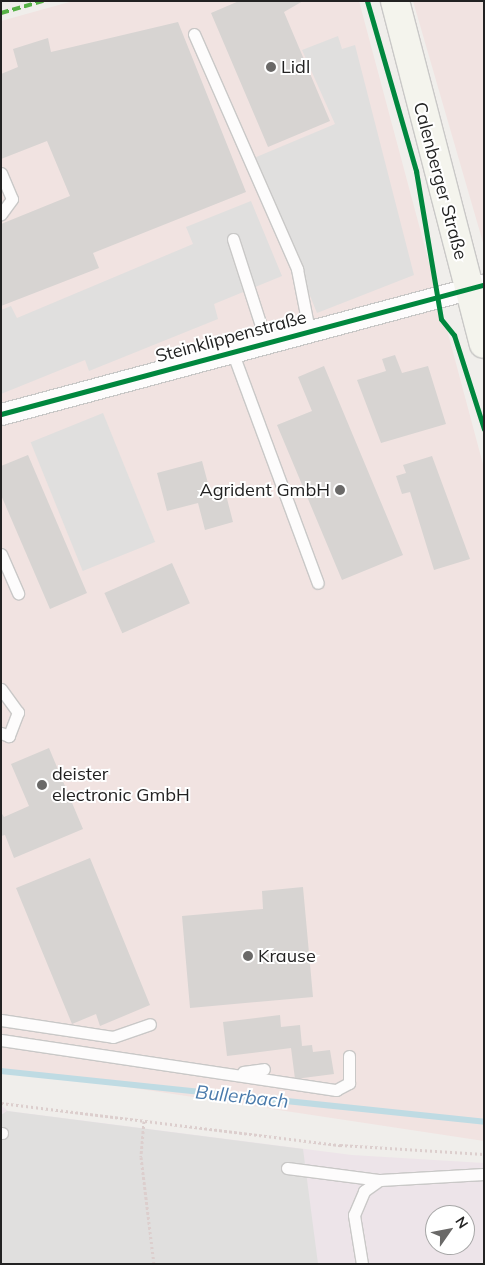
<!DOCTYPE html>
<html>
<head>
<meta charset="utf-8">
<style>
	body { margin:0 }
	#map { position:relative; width:485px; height:1265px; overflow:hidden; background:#f0eeeb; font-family:Mulish,sans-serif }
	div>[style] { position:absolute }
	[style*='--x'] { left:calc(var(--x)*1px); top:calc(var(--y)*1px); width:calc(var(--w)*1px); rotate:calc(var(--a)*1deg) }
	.commercial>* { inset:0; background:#f1e3e1 }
	.industrial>* { inset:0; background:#ede4e9 }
	.parking>* { inset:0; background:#e0dfde; transform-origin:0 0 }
	.stream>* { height:5.5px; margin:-2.75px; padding:0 2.75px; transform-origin:2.75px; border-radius:2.75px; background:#bfdbe3 }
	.building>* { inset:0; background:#d7d4d2; transform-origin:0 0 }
	.path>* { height:3px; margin-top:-1.5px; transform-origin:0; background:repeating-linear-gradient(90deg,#dccecd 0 2.5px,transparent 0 5px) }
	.roads { filter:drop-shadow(1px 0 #c9c8c7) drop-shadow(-1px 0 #c9c8c7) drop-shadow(0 1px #c9c8c7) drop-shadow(0 -1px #c9c8c7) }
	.lane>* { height:11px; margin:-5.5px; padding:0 5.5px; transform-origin:5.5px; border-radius:5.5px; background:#fdfcfc }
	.street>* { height:21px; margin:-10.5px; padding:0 10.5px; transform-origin:10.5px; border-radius:10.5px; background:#fdfcfc }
	.secondary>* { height:28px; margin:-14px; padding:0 14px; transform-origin:14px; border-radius:14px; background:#f4f4ed }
	.quiet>* { height:4px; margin-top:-2px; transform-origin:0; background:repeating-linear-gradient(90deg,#55b145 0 8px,transparent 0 12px) }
	.cycleway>* { height:5px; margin:-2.5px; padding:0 2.5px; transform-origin:2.5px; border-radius:2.5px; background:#00873e }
	.dots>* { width:14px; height:14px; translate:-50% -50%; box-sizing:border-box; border:2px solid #fff; border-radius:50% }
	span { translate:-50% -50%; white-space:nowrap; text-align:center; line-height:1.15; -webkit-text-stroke:4px #fff; paint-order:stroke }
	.poi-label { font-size:18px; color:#222 }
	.left { translate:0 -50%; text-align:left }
	.right { translate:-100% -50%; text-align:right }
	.street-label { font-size:18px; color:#222 }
	.water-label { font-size:19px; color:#4a7aab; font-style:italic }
	.frame { position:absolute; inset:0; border:2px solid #222; pointer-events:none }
	.north { position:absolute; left:425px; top:1205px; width:50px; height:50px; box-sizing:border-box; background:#fff; border:1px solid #a7a7a7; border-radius:50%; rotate:57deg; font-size:14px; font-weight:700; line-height:20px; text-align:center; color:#222 }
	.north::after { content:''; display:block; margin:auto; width:18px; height:22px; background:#6a6968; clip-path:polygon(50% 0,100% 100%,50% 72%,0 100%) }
</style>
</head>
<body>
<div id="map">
	<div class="commercial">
		<div style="clip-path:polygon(73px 1px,359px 1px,484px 468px,484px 1141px,1px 1068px,1px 21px)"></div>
		<div style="clip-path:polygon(413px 1px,484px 1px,484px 246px)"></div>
	</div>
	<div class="industrial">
		<div style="clip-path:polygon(evenodd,1px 1105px,8px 1111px,352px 1155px,484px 1163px,484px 1264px,1px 1264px,1px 1105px,435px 1215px,465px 1215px,465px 1245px,435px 1245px,435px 1215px)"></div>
	</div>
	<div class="parking">
		<div style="clip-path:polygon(338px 36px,342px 49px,355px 45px,414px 275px,317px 313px,254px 158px,335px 124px,302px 50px)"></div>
		<div style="clip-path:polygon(251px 201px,282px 276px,214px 304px,218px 319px,89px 371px,85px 360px,1px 394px,1px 310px,11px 306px,17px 318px,193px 244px,186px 227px)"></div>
		<div style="left:103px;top:413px;width:139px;height:78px;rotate:68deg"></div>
		<div style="clip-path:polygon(7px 1111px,303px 1149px,318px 1264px,1px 1264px,1px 1115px)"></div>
	</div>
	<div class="stream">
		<div style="--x:1;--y:1071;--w:486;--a:6"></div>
	</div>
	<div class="building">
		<div style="clip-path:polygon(239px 1px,303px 1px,284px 12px,330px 121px,268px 147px,211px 13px)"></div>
		<div style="clip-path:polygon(178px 22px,246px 192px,93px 253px,99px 268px,1px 306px,1px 224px,70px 196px,47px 141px,1px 159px,1px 74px,18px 67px,13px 49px,48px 38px,51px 52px)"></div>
		<div style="clip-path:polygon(395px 355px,402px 373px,428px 366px,446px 424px,381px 443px,357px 380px,386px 371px,382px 359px)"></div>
		<div style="clip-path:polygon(324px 366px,403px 555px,342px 580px,277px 425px,312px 411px,298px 377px)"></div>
		<div style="clip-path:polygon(28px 455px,87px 593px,50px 609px,1px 495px,1px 466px)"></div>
		<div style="clip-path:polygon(432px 456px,470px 559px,434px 570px,410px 492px,402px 494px,396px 476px,406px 473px,403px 465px)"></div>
		<div style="clip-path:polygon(202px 461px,210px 491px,224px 487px,233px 522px,205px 530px,198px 503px,167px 511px,157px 473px)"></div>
		<div style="left:172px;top:563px;width:44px;height:74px;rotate:66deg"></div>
		<div style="clip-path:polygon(49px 748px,83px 829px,14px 858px,5px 835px,1px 836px,1px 812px,4px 817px,29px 806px,11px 764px)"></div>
		<div style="clip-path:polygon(90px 858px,150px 1005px,100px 1026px,96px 1014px,72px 1024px,16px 888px)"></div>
		<div style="clip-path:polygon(303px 887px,313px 997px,190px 1008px,182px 916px,263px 909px,262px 891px)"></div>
		<div style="clip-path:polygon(280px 1015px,281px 1027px,300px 1025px,302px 1046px,312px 1045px,313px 1052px,330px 1050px,334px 1074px,295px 1079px,291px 1048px,227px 1056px,223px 1022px)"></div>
	</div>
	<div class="path">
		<div style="--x:1;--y:1103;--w:342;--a:7.1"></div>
		<div style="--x:340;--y:1145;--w:144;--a:3.6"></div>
		<div style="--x:144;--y:1121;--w:36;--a:95"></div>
		<div style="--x:141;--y:1157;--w:108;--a:83.1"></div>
	</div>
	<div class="roads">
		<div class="lane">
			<div style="--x:194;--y:34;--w:257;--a:66.3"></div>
			<div style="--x:297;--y:269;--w:62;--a:78.9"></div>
			<div style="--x:1;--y:173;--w:28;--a:67"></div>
			<div style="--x:12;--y:199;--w:19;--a:126"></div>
			<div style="--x:233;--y:239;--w:107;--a:72.1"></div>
			<div style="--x:232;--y:351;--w:247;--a:69.7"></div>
			<div style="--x:1;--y:554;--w:43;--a:66.4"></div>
			<div style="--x:1;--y:689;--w:29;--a:54"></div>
			<div style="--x:18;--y:712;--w:26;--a:111"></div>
			<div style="--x:9;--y:736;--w:9;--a:-159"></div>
			<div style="--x:1;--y:1020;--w:113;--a:8.6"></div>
			<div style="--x:113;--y:1037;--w:39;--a:-19"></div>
			<div style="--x:1;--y:1040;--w:339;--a:8.5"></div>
			<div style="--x:336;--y:1090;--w:15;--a:-28"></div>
			<div style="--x:349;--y:1083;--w:27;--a:-90"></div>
			<div style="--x:243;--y:1072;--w:21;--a:-8"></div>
			<div style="--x:1;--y:1133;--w:1;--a:0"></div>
			<div style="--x:287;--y:1168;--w:94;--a:7.4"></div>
			<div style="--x:380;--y:1180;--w:104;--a:-3.3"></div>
			<div style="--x:362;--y:1264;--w:50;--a:-99.3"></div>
			<div style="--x:354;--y:1215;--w:26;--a:-67"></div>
			<div style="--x:364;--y:1191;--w:19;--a:-35"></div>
		</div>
		<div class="street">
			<div style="--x:1;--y:414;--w:500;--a:-15"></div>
		</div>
		<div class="secondary">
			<div style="--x:395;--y:1;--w:354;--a:75.5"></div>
		</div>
	</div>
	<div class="quiet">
		<div style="--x:1;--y:13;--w:44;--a:-15.9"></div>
	</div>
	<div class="cycleway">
		<div style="--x:367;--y:1;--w:177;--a:73.9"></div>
		<div style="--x:416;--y:171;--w:150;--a:80.4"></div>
		<div style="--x:441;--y:319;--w:21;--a:51"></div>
		<div style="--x:454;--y:335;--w:99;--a:72.3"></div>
		<div style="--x:1;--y:414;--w:500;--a:-15"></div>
	</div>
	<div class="dots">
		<div style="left:271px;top:67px;background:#6a6968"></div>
		<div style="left:340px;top:490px;background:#6a6968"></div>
		<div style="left:42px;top:785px;background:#6a6968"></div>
		<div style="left:248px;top:956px;background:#6a6968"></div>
	</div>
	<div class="poi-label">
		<span class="left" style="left:281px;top:67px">Lidl</span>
		<span class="right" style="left:330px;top:490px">Agrident GmbH</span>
		<span class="left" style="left:52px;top:785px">deister<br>electronic GmbH</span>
		<span class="left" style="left:258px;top:956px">Krause</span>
	</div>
	<div class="street-label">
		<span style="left:440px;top:181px;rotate:75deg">Calenberger Straße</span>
		<span style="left:231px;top:337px;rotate:-15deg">Steinklippenstraße</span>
	</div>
	<div class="water-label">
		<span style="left:242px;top:1097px;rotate:6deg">Bullerbach</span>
	</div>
	<div class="frame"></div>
	<div class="north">N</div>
</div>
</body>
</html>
